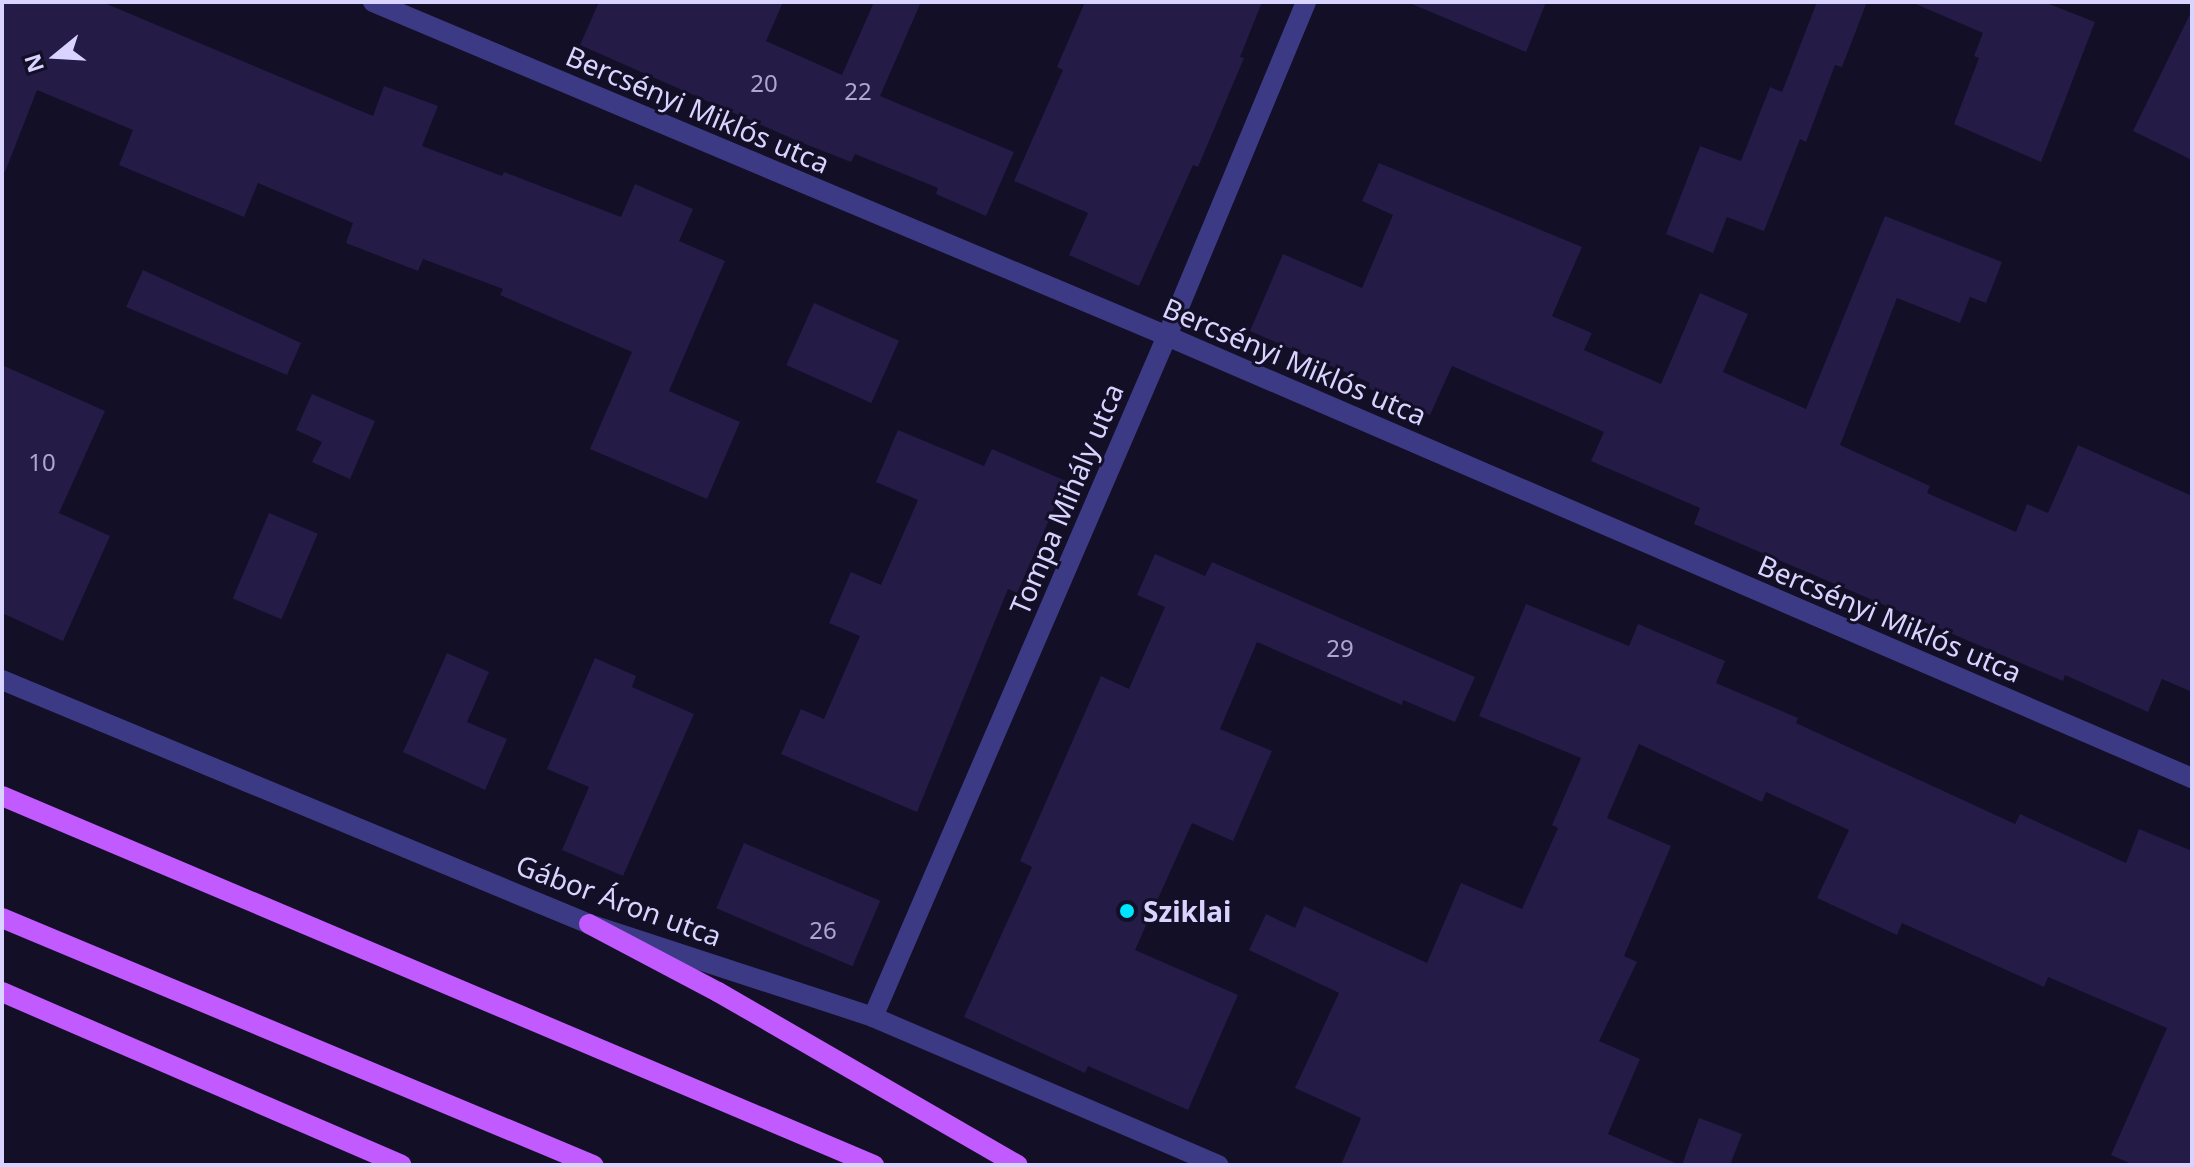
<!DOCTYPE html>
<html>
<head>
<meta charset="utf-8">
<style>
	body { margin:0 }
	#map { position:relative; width:2194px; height:1167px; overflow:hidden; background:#130f26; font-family:"Noto Sans",sans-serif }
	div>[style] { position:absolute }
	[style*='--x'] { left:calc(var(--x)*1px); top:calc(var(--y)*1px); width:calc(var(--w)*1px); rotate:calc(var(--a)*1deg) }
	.building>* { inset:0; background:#241b47; transform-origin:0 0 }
	.minor>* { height:20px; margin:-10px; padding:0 10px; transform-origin:10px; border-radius:10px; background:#3d3a85 }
	.major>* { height:20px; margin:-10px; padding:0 10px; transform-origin:10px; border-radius:10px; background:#c25bff }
	.dots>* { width:22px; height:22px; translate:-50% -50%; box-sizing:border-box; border:4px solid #130f26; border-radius:50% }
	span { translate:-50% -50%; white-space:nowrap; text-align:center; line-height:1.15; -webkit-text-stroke:6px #130f26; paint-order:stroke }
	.number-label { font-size:24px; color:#aca6d1 }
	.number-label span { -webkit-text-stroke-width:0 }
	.street-label { font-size:28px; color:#d9d4ff }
	.poi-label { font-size:28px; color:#d9d4ff; font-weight:700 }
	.left { translate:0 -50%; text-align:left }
	.frame { position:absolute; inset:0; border:4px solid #d9d4ff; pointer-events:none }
	.north { position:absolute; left:16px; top:16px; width:80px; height:80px; -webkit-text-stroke:6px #130f26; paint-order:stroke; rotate:252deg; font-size:22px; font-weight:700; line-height:32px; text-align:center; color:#d9d4ff }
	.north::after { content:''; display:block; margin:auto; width:28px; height:36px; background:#d9d4ff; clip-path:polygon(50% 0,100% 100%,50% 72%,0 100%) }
</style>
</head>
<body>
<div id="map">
	<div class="building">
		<div style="clip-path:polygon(2px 2px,102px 2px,373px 116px,384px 86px,438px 106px,422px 146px,502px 176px,504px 172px,621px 217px,635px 184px,693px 209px,679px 241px,725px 261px,669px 391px,740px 422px,707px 499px,590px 449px,632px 352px,500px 295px,503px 289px,423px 259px,418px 271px,346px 243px,353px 223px,258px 183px,244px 217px,119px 165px,133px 130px,37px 90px,5px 172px,2px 172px)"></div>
		<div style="clip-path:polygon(599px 2px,783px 2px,766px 41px,842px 75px,874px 2px,921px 2px,880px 96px,1014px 152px,986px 216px,936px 194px,938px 188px,855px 154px,851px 162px,800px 142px,580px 45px)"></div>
		<div style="clip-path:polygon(1085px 2px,1262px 2px,1240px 57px,1244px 58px,1198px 167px,1193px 165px,1139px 286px,1069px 255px,1088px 213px,1014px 181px,1063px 70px,1057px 67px)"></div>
		<div style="clip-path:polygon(1407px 2px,1546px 2px,1526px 52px)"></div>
		<div style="clip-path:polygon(1817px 2px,1867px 2px,1842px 67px,1835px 65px,1806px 142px,1800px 139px,1764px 231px,1727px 217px,1713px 253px,1666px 234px,1700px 146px,1741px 161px,1770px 87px,1782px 92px)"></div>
		<div style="clip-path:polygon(1911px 2px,2044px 2px,2095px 22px,2041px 162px,1954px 124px,1979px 58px,1974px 56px,1983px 33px)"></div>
		<div style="clip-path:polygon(2192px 10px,2192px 160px,2133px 131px)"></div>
		<div style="clip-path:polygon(1379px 163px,1582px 247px,1552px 316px,1592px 333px,1584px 350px,1661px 384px,1700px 293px,1748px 314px,1723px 372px,1806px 409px,1885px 216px,2002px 262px,1986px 303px,1970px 297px,1960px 323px,1897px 298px,1840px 445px,1930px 486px,1927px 493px,2016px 532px,2027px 504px,2048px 513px,2078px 445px,2192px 496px,2192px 692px,2162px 679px,2148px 712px,2065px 675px,2063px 681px,1694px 524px,1700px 508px,1591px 461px,1604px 432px,1452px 366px,1430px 415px,1368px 388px,1370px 383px,1250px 331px,1283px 254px,1362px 288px,1393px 215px,1362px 201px)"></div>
		<div style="clip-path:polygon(143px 270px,301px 343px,287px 375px,126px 307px)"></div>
		<div style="left:814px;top:303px;width:93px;height:68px;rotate:24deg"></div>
		<div style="clip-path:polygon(2px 365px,105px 411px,59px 513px,110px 536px,63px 641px,2px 613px)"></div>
		<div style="clip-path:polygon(312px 394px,375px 421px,350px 479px,312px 462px,322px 442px,296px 430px)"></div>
		<div style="clip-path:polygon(898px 430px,984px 466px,992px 449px,1066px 481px,1017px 593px,1008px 589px,917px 812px,781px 754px,801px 709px,824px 719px,860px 636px,829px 623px,851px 572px,881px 585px,918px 500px,876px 482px)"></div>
		<div style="left:269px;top:513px;width:53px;height:93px;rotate:23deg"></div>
		<div style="clip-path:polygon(1155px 554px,1205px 576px,1212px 562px,1475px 677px,1455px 722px,1403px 700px,1402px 705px,1257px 642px,1220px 729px,1272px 751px,1233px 841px,1192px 823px,1135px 950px,1238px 995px,1188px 1110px,1088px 1066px,1085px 1073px,964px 1017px,1032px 867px,1020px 861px,1101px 676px,1129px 689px,1165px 607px,1137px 595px)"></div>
		<div style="clip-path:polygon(1526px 604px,1629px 646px,1638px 624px,1725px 661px,1716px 683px,1798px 718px,1796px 723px,2015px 824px,2020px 814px,2126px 863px,2139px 829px,2192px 851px,2192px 1165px,2134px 1165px,2111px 1155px,2167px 1028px,2048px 977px,2044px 987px,1902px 923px,1897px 935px,1817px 898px,1849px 830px,1766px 792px,1762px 802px,1639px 744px,1607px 818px,1671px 846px,1624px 956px,1637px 962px,1599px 1041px,1640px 1059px,1608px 1134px,1680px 1165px,1341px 1165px,1361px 1118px,1295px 1088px,1339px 993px,1249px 950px,1266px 914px,1295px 928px,1304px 906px,1427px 963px,1461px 883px,1522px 909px,1558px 828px,1552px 825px,1581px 758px,1479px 716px)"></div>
		<div style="clip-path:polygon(447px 653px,489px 672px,467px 722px,507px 739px,485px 790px,403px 752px)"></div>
		<div style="clip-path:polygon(595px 658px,636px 676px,632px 687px,694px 714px,623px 876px,562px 850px,589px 787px,547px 769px)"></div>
		<div style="left:744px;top:843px;width:148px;height:71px;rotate:23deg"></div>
		<div style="clip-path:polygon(1699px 1118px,1742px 1134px,1730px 1165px,1682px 1165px)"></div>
	</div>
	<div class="minor">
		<div style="--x:373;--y:2;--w:861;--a:22.81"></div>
		<div style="--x:1167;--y:336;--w:1116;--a:23.33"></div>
		<div style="--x:2;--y:680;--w:636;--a:22.57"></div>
		<div style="--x:589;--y:924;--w:299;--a:18.1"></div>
		<div style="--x:873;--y:1017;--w:376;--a:23.2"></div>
		<div style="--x:873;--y:1017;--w:742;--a:-66.65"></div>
		<div style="--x:1167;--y:336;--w:362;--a:-67.4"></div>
	</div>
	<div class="major">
		<div style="--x:2;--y:796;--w:947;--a:22.94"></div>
		<div style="--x:2;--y:918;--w:641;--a:22.68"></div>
		<div style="--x:589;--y:924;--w:146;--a:27.8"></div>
		<div style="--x:718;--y:992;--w:346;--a:30"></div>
		<div style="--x:2;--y:992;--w:435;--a:23.4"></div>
	</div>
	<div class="dots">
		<div style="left:1127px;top:911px;background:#00e5ff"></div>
	</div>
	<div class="number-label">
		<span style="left:764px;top:83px">20</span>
		<span style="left:858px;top:91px">22</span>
		<span style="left:42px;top:462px">10</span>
		<span style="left:1340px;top:648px">29</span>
		<span style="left:823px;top:930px">26</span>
	</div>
	<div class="street-label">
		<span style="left:698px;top:109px;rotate:23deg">Bercsényi Miklós utca</span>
		<span style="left:1295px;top:361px;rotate:23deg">Bercsényi Miklós utca</span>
		<span style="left:1066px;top:499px;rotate:-67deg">Tompa Mihály utca</span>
		<span style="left:1890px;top:618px;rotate:23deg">Bercsényi Miklós utca</span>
		<span style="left:619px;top:900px;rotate:20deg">Gábor Áron utca</span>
	</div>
	<div class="poi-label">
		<span class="left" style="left:1143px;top:911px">Sziklai</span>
	</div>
	<div class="frame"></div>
	<div class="north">N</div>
</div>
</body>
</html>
